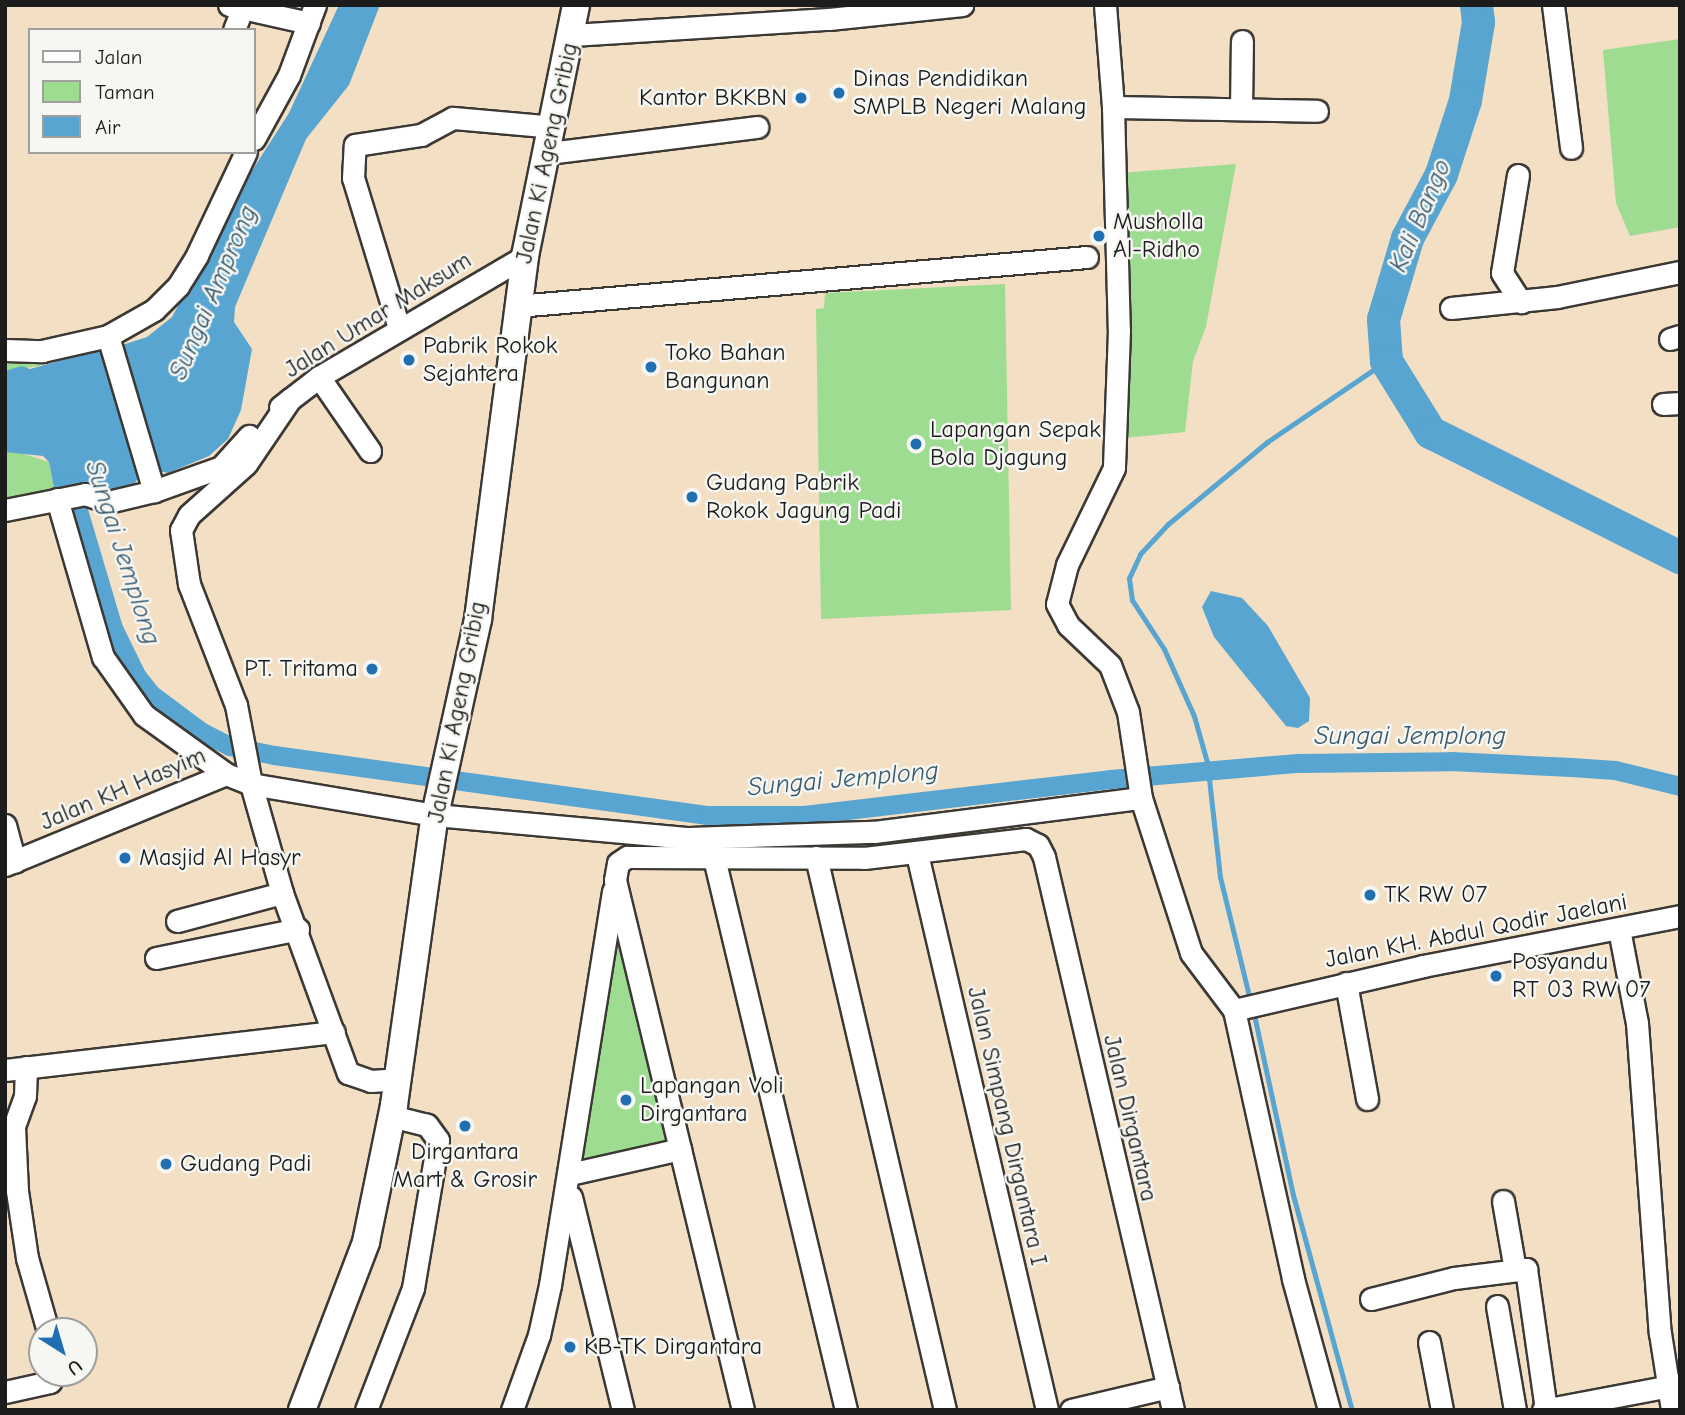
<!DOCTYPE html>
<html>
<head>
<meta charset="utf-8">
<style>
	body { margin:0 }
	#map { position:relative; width:1685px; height:1415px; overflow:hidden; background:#f3dfc3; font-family:"Comic Neue",sans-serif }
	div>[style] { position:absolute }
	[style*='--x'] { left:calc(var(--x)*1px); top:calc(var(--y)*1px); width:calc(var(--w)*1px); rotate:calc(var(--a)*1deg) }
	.green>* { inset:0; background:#9ddc91 }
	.water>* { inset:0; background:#57a5d0 }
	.stream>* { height:5px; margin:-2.5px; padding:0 2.5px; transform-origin:2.5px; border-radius:2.5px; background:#57a5d0 }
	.canal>* { height:19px; margin:-9.5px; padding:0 9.5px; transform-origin:9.5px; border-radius:9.5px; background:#57a5d0 }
	.river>* { height:33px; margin:-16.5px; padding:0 16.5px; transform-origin:16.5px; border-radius:16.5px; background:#57a5d0 }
	.roads { filter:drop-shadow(2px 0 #3c3935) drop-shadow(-2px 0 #3c3935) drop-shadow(0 2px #3c3935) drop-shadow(0 -2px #3c3935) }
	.minor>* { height:21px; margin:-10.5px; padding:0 10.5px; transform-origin:10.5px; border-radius:10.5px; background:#fff }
	.major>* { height:26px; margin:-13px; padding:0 13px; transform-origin:13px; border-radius:13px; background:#fff }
	.dots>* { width:19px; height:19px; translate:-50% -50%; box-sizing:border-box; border:4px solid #f6f6f2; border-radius:50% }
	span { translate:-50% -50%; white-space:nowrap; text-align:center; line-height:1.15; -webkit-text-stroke:5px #f6f6f2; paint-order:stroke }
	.poi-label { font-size:24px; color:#1c1c1c }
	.left { translate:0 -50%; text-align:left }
	.right { translate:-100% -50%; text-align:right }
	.street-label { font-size:24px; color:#1c1c1c }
	.water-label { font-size:26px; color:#375a6d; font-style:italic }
	.frame { position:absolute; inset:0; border:7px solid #1c1c1c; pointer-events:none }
	.legend { position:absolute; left:28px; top:28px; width:228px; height:126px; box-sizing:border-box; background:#f6f6f2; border:2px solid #9f9f9c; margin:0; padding:9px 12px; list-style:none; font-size:21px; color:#1c1c1c }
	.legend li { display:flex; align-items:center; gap:14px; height:35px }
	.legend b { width:35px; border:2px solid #9f9f9c }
	.north { position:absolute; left:28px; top:1317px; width:70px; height:70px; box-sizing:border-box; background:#f6f6f2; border:2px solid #9f9f9c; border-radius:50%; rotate:143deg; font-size:19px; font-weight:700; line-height:28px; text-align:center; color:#1c1c1c }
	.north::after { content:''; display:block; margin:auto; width:24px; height:32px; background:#1f6fb2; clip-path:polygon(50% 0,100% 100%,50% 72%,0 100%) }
</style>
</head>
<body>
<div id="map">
	<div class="green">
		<div style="clip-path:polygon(1680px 39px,1680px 227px,1630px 236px,1616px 203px,1603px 50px)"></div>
		<div style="clip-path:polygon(1236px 164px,1206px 327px,1193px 361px,1185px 432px,1124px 438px,1120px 173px)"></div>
		<div style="clip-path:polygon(1005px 284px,1011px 610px,821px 619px,816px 309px,824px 308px,825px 293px)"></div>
		<div style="clip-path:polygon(5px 354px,38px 360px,40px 366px,5px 371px)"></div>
		<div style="clip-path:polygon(15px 451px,49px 462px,55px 493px,5px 503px,5px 452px)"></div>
		<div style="clip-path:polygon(617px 932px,670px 1142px,586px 1163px,582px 1159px)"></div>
	</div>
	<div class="water">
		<div style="clip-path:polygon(339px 5px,380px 5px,349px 85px,306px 139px,235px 307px,234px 322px,252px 349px,241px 410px,228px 439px,209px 456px,168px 473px,151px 469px,116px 347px,147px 337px,172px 317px,246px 180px,289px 113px)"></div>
		<div style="clip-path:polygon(109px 347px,140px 461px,137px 480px,131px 490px,106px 492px,96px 480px,87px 487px,55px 493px,49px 462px,43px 456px,5px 452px,5px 371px,22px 366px,30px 369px)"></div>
		<div style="clip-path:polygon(1211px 591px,1242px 598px,1268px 626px,1310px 698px,1309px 721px,1298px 728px,1286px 726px,1214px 637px,1202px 607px)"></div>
	</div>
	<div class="stream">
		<div style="--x:1250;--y:1000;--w:127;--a:-103.7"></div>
		<div style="--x:1220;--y:877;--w:116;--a:-96.4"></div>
		<div style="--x:1207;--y:762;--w:48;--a:-105.8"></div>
		<div style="--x:1194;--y:716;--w:73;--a:-114.1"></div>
		<div style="--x:1164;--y:649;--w:59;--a:-123.1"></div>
		<div style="--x:1132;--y:600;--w:22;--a:-98"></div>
		<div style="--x:1129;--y:578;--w:26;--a:-65"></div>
		<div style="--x:1140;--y:554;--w:41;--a:-47"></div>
		<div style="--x:1168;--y:524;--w:129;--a:-39.6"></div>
		<div style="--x:1267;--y:442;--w:144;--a:-34.2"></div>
		<div style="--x:1253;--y:1010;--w:189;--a:77.8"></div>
		<div style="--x:1293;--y:1195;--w:223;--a:74.7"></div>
	</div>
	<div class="canal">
		<div style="--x:70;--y:483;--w:151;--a:73.5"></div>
		<div style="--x:113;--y:628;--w:52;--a:63.9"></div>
		<div style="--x:136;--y:675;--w:24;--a:52"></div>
		<div style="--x:151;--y:694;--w:64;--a:36.7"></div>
		<div style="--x:202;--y:732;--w:30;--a:27"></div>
		<div style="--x:229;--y:746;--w:46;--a:11.3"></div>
		<div style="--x:274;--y:755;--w:436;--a:7.9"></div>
		<div style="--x:706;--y:815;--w:98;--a:0"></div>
		<div style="--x:804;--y:815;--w:308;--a:-6.7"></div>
		<div style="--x:1110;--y:779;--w:189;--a:-4.9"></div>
		<div style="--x:1298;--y:763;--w:153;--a:-0.7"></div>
		<div style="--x:1451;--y:761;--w:120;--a:2.9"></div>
		<div style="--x:1571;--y:767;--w:44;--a:3.9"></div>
		<div style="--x:1615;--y:770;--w:67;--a:13.8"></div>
	</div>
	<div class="river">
		<div style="--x:1476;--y:5;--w:17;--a:83"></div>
		<div style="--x:1478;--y:22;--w:79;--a:99.5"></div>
		<div style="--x:1465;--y:100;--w:78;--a:108"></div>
		<div style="--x:1441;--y:174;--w:72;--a:118"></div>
		<div style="--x:1407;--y:238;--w:84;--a:106.5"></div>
		<div style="--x:1383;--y:319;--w:42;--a:85.9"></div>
		<div style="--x:1386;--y:361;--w:84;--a:58.2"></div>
		<div style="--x:1430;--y:432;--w:280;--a:26.6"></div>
	</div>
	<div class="roads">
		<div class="minor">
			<div style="--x:229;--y:5;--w:82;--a:12.7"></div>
			<div style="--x:1105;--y:5;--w:102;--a:85.5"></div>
			<div style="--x:1113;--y:107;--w:223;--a:88.5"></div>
			<div style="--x:1119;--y:330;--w:138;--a:92.1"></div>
			<div style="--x:1114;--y:468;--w:108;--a:115.9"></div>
			<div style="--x:1067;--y:565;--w:40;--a:104.4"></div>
			<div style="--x:1057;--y:604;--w:24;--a:62"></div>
			<div style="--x:1068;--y:625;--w:58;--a:43.6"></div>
			<div style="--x:1110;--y:665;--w:50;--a:69"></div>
			<div style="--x:1128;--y:712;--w:87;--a:81.4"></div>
			<div style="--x:1141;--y:798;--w:163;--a:72.1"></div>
			<div style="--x:1191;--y:953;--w:71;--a:53"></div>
			<div style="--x:1234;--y:1010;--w:275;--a:77.6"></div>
			<div style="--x:1293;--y:1279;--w:136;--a:74.6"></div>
			<div style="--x:1553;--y:5;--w:144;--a:82.8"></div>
			<div style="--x:234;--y:30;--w:22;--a:-69"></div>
			<div style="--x:572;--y:35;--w:257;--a:-3.6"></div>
			<div style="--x:829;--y:19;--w:134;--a:-6"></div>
			<div style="--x:1113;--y:107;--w:204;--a:1.1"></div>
			<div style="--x:1241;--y:109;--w:68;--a:-89.2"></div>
			<div style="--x:254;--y:139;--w:73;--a:-61.3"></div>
			<div style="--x:289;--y:75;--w:75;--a:-69.6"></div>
			<div style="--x:548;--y:153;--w:211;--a:-7.1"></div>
			<div style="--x:1518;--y:175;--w:99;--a:99.3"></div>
			<div style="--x:1502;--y:273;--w:35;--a:57"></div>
			<div style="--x:517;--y:306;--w:572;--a:-4.91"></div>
			<div style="--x:1451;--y:308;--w:107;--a:-5.9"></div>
			<div style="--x:1557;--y:297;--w:126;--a:-11.5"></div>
			<div style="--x:399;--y:328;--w:157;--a:-107"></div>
			<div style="--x:353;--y:178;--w:33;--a:-87"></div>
			<div style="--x:355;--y:145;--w:67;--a:-8.6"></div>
			<div style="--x:421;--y:135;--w:36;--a:-28"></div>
			<div style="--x:453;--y:118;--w:100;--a:5.1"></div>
			<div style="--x:108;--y:336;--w:162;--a:73.5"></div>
			<div style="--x:1670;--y:339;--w:10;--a:-17"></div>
			<div style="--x:5;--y:350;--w:37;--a:2"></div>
			<div style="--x:42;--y:351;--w:68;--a:-12.8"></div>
			<div style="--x:108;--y:336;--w:53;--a:-29.5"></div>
			<div style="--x:154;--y:310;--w:34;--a:-45"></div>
			<div style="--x:178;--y:286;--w:36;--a:-58"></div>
			<div style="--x:197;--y:255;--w:114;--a:-64.6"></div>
			<div style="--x:319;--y:377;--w:90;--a:55.4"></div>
			<div style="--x:290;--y:399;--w:78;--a:124.1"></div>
			<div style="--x:246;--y:464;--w:76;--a:138.2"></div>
			<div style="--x:189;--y:515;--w:17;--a:118"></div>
			<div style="--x:181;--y:530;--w:55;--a:81.6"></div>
			<div style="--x:189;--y:584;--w:130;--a:68.8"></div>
			<div style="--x:236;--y:705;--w:80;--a:79.2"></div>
			<div style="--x:251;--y:784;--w:187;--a:9.6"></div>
			<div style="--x:435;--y:815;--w:255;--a:5.2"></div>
			<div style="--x:689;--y:838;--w:185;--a:-1.9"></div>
			<div style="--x:874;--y:832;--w:269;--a:-7.3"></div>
			<div style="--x:1663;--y:404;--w:17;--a:-3"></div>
			<div style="--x:280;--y:407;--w:49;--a:-37.6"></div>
			<div style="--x:319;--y:377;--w:239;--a:-30.4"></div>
			<div style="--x:57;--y:499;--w:165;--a:73.8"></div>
			<div style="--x:103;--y:657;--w:71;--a:54.7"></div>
			<div style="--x:144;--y:715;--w:101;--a:35.7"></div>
			<div style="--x:5;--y:510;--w:82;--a:-11.3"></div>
			<div style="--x:85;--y:494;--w:24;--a:19"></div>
			<div style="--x:108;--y:502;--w:47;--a:-13.4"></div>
			<div style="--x:154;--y:491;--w:71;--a:-19.7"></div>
			<div style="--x:221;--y:467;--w:42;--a:-47.9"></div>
			<div style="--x:5;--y:825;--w:38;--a:75"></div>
			<div style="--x:917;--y:854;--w:571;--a:76.84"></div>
			<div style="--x:816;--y:857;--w:568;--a:76.87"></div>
			<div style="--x:714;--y:858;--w:568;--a:76.55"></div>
			<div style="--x:5;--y:865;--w:239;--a:-22.4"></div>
			<div style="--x:226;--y:774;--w:27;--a:22"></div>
			<div style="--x:251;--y:784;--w:113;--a:74.1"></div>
			<div style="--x:282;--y:893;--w:192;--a:69.9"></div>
			<div style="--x:348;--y:1073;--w:24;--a:19"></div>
			<div style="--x:371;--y:1081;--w:26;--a:-4"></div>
			<div style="--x:177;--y:921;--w:109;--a:-14.9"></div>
			<div style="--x:1619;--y:929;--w:96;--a:79.2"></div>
			<div style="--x:1637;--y:1023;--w:311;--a:85.8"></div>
			<div style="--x:1660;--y:1333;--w:78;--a:81.1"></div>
			<div style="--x:156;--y:958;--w:145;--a:-11.5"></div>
			<div style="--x:1346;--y:983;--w:118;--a:79.7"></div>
			<div style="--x:1234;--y:1010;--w:194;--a:-13.1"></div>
			<div style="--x:1423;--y:966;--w:262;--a:-11"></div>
			<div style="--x:26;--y:1067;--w:29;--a:92"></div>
			<div style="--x:25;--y:1096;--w:33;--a:110"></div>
			<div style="--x:14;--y:1127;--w:64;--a:87.3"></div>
			<div style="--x:17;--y:1191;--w:68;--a:81.5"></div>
			<div style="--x:27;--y:1258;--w:76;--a:74"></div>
			<div style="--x:5;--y:1070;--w:331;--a:-6.6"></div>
			<div style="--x:570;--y:1174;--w:113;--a:-12.8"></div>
			<div style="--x:571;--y:1197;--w:219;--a:76.3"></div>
			<div style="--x:1503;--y:1201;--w:70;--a:80.1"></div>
			<div style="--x:1371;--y:1299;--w:86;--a:-14.2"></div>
			<div style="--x:1454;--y:1278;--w:73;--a:-7.1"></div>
			<div style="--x:1526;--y:1269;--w:141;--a:81.9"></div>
			<div style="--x:1497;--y:1306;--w:106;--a:80.2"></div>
			<div style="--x:1429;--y:1342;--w:69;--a:79.2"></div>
			<div style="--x:5;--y:1392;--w:46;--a:-12.5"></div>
			<div style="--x:50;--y:1382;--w:11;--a:-56"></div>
			<div style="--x:366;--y:1410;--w:131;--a:-68.9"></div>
			<div style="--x:413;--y:1288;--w:150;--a:-80.4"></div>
			<div style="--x:438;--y:1140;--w:19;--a:-126"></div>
			<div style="--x:427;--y:1125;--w:36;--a:-166"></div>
			<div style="--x:512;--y:1410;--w:80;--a:-70.2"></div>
			<div style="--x:539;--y:1335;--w:51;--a:-77.6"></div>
			<div style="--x:550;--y:1285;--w:399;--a:-80.9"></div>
			<div style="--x:743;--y:1410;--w:545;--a:-103.58"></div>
			<div style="--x:615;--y:880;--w:17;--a:-80"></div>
			<div style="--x:618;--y:863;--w:11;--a:-34"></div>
			<div style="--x:627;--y:857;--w:237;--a:0.2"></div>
			<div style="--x:864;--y:858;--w:163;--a:-6.7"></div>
			<div style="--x:1026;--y:839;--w:13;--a:27"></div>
			<div style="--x:1038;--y:845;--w:13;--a:63"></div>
			<div style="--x:1044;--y:857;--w:568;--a:76.87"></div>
			<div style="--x:1071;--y:1410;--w:100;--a:-13.3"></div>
			<div style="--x:1543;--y:1410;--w:139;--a:-10.7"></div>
		</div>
		<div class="major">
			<div style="--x:302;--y:1410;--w:180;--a:-69.1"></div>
			<div style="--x:366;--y:1242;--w:140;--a:-78.4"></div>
			<div style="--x:394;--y:1105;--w:293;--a:-82"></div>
			<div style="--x:435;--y:815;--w:201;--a:-77.6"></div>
			<div style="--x:478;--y:619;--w:366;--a:-82.6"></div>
			<div style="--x:525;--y:256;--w:256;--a:-78.5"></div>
		</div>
	</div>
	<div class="dots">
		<div style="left:839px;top:93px;background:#1f6fb2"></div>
		<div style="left:801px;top:98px;background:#1f6fb2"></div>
		<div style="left:1099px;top:236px;background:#1f6fb2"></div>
		<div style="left:409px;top:360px;background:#1f6fb2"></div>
		<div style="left:651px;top:367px;background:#1f6fb2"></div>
		<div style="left:916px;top:444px;background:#1f6fb2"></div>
		<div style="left:692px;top:497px;background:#1f6fb2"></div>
		<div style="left:372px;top:669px;background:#1f6fb2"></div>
		<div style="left:125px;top:858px;background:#1f6fb2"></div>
		<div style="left:1370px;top:895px;background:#1f6fb2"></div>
		<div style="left:1496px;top:976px;background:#1f6fb2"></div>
		<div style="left:626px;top:1100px;background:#1f6fb2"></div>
		<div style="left:465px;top:1126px;background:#1f6fb2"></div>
		<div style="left:166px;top:1164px;background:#1f6fb2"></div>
		<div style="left:570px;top:1347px;background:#1f6fb2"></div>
	</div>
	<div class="poi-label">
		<span class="left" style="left:853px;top:93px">Dinas Pendidikan<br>SMPLB Negeri Malang</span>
		<span class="right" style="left:787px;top:98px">Kantor BKKBN</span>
		<span class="left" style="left:1113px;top:236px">Musholla<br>Al-Ridho</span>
		<span class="left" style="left:423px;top:360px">Pabrik Rokok<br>Sejahtera</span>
		<span class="left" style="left:665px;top:367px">Toko Bahan<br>Bangunan</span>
		<span class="left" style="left:930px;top:444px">Lapangan Sepak<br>Bola Djagung</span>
		<span class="left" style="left:706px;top:497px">Gudang Pabrik<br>Rokok Jagung Padi</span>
		<span class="right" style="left:358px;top:669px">PT. Tritama</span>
		<span class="left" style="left:139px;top:858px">Masjid Al Hasyr</span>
		<span class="left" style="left:1384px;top:895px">TK RW 07</span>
		<span class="left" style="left:1512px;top:976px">Posyandu<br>RT 03 RW 07</span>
		<span class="left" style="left:640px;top:1100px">Lapangan Voli<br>Dirgantara</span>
		<span style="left:465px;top:1166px">Dirgantara<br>Mart &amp; Grosir</span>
		<span class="left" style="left:180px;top:1164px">Gudang Padi</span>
		<span class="left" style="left:584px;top:1347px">KB-TK Dirgantara</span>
	</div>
	<div class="street-label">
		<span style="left:547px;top:153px;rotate:-78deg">Jalan Ki Ageng Gribig</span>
		<span style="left:378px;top:315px;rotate:-32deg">Jalan Umar Maksum</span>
		<span style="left:457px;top:712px;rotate:-79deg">Jalan Ki Ageng Gribig</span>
		<span style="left:123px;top:789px;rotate:-23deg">Jalan KH Hasyim</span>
		<span style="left:1476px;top:931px;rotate:-11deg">Jalan KH. Abdul Qodir Jaelani</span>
		<span style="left:1130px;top:1118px;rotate:77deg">Jalan Dirgantara</span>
		<span style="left:1007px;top:1126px;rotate:77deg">Jalan Simpang Dirgantara I</span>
	</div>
	<div class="water-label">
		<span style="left:1421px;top:216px;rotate:-67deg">Kali Bango</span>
		<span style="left:214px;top:293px;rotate:-67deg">Sungai Amprong</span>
		<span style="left:122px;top:553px;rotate:72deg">Sungai Jemplong</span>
		<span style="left:1410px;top:737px">Sungai Jemplong</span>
		<span style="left:843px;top:780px;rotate:-5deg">Sungai Jemplong</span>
	</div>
	<div class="frame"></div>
	<ul class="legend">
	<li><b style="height:9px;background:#fff"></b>Jalan</li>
	<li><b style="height:19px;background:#9ddc91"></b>Taman</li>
	<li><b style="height:19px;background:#57a5d0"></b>Air</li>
	</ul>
	<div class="north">U</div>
</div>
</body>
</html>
